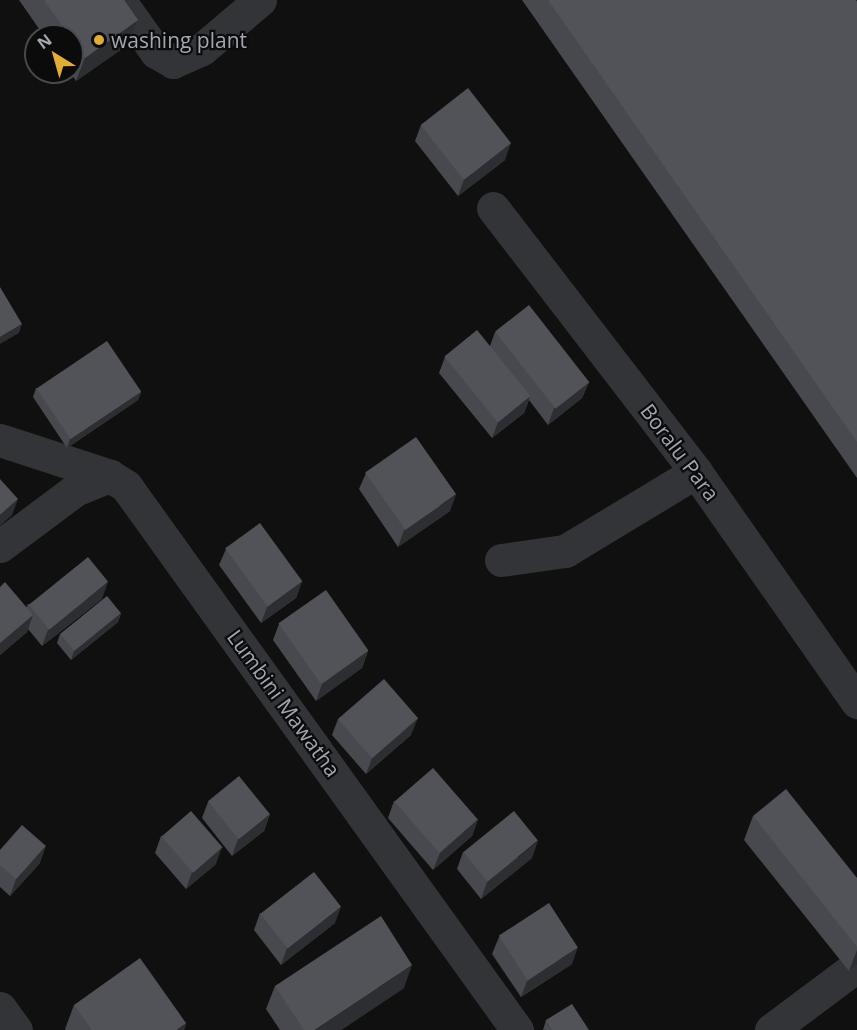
<!DOCTYPE html>
<html>
<head>
<meta charset="utf-8">
<style>
	body { margin:0 }
	#map { position:relative; width:857px; height:1030px; overflow:hidden; background:#101011; font-family:"Open Sans",sans-serif }
	div>[style] { position:absolute }
	[style*='--x'] { left:calc(var(--x)*1px); top:calc(var(--y)*1px); width:calc(var(--w)*1px); rotate:calc(var(--a)*1deg) }
	.minor>* { height:33px; margin:-16.5px; padding:0 16.5px; transform-origin:16.5px; border-radius:16.5px; background:#333438 }
	.tertiary>* { height:33px; margin:-16.5px; padding:0 16.5px; transform-origin:16.5px; border-radius:16.5px; background:#333438 }
	.wall>* { inset:0; background:#48494e }
	.shaded-wall>* { inset:0; background:#2d2e31 }
	.building>* { inset:0; background:#515359; transform-origin:0 0 }
	.dots>* { width:16px; height:16px; translate:-50% -50%; box-sizing:border-box; border:3px solid #0b0b0c; border-radius:50% }
	span { translate:-50% -50%; white-space:nowrap; text-align:center; line-height:1.15; -webkit-text-stroke:4.5px #0b0b0c; paint-order:stroke }
	.poi-label { font-size:21px; color:#a2a6b1 }
	.left { translate:0 -50%; text-align:left }
	.street-label { font-size:21px; color:#a2a6b1 }
	.north { position:absolute; left:24px; top:24px; width:60px; height:60px; box-sizing:border-box; background:#0b0b0c; border:2px solid #47494e; border-radius:50%; rotate:323deg; font-size:16px; font-weight:700; line-height:24px; text-align:center; color:#a2a6b1 }
	.north::after { content:''; display:block; margin:auto; width:21px; height:27px; background:#e2ad37; clip-path:polygon(50% 0,100% 100%,50% 72%,0 100%) }
</style>
</head>
<body>
<div id="map">
	<div class="minor">
		<div style="--x:119;--y:0;--w:64;--a:54.6"></div>
		<div style="--x:156;--y:52;--w:20;--a:30"></div>
		<div style="--x:173;--y:62;--w:32;--a:-24"></div>
		<div style="--x:202;--y:49;--w:76;--a:-40.2"></div>
		<div style="--x:493;--y:208;--w:333;--a:52.4"></div>
		<div style="--x:696;--y:472;--w:281;--a:55"></div>
		<div style="--x:0;--y:440;--w:116;--a:18.1"></div>
		<div style="--x:0;--y:546;--w:94;--a:-36.7"></div>
		<div style="--x:75;--y:490;--w:38;--a:-22"></div>
		<div style="--x:110;--y:476;--w:19;--a:32"></div>
		<div style="--x:126;--y:486;--w:670;--a:54.29"></div>
		<div style="--x:501;--y:560;--w:65;--a:-8"></div>
		<div style="--x:565;--y:551;--w:153;--a:-31.1"></div>
		<div style="--x:0;--y:1008;--w:27;--a:54"></div>
	</div>
	<div class="tertiary">
		<div style="--x:771;--y:1030;--w:107;--a:-36.7"></div>
	</div>
	<div class="wall">
		<div style="clip-path:polygon(19px 0,124px 0,138px 20px,129px 44px,76px 81px,70px 72px,72px 72px,72px 36px,44px 36px)"></div>
		<div style="clip-path:polygon(522px 0,856px 0,857px 2px,857px 478px)"></div>
		<div style="clip-path:polygon(421px 125px,505px 160px,458px 196px,415px 141px)"></div>
		<div style="clip-path:polygon(495px 332px,589px 382px,582px 398px,548px 425px,529px 400px,524px 413px,492px 438px,439px 373px,445px 357px,490px 346px)"></div>
		<div style="clip-path:polygon(36px 388px,141px 392px,138px 400px,67px 448px,33px 397px)"></div>
		<div style="clip-path:polygon(366px 473px,450px 511px,398px 547px,359px 489px)"></div>
		<div style="clip-path:polygon(226px 549px,302px 581px,296px 598px,261px 623px,219px 565px)"></div>
		<div style="clip-path:polygon(0 587px,26px 608px,28px 604px,102px 599px,42px 646px,28px 629px,27px 632px,0 655px)"></div>
		<div style="clip-path:polygon(121px 613px,118px 622px,71px 660px,57px 643px,60px 634px)"></div>
		<div style="clip-path:polygon(279px 624px,368px 651px,362px 668px,316px 701px,273px 640px)"></div>
		<div style="clip-path:polygon(338px 719px,411px 735px,366px 774px,332px 735px)"></div>
		<div style="clip-path:polygon(394px 801px,478px 819px,472px 836px,433px 870px,388px 818px)"></div>
		<div style="clip-path:polygon(208px 802px,270px 814px,264px 831px,232px 856px,202px 818px)"></div>
		<div style="clip-path:polygon(753px 816px,857px 878px,857px 965px,849px 971px,744px 840px)"></div>
		<div style="clip-path:polygon(161px 836px,216px 864px,186px 889px,155px 853px)"></div>
		<div style="clip-path:polygon(0 850px,40px 863px,10px 896px,0 887px)"></div>
		<div style="clip-path:polygon(463px 852px,532px 858px,481px 899px,457px 869px)"></div>
		<div style="clip-path:polygon(260px 913px,335px 923px,281px 965px,254px 930px)"></div>
		<div style="clip-path:polygon(499px 937px,572px 964px,521px 997px,492px 954px)"></div>
		<div style="clip-path:polygon(275px 986px,404px 988px,341px 1030px,280px 1030px,266px 1009px)"></div>
		<div style="clip-path:polygon(74px 1005px,186px 1023px,184px 1030px,66px 1030px,65px 1029px)"></div>
		<div style="clip-path:polygon(546px 1020px,589px 1030px,543px 1030px)"></div>
	</div>
	<div class="shaded-wall">
		<div style="clip-path:polygon(138px 20px,129px 44px,76px 81px,85px 58px)"></div>
		<div style="clip-path:polygon(511px 143px,505px 160px,458px 196px,464px 179px)"></div>
		<div style="clip-path:polygon(22px 324px,19px 333px,0 344px,0 337px)"></div>
		<div style="clip-path:polygon(589px 382px,582px 398px,548px 425px,554px 408px)"></div>
		<div style="clip-path:polygon(141px 392px,138px 400px,67px 448px,70px 439px)"></div>
		<div style="clip-path:polygon(530px 396px,524px 413px,492px 438px,498px 422px)"></div>
		<div style="clip-path:polygon(456px 495px,450px 511px,398px 547px,404px 530px)"></div>
		<div style="clip-path:polygon(18px 499px,12px 515px,0 526px,0 515px)"></div>
		<div style="clip-path:polygon(302px 581px,296px 598px,261px 623px,267px 607px)"></div>
		<div style="clip-path:polygon(108px 582px,102px 599px,42px 646px,48px 630px)"></div>
		<div style="clip-path:polygon(121px 613px,118px 622px,71px 660px,74px 651px)"></div>
		<div style="clip-path:polygon(33px 615px,27px 632px,0 655px,0 643px)"></div>
		<div style="clip-path:polygon(368px 651px,362px 668px,316px 701px,322px 684px)"></div>
		<div style="clip-path:polygon(418px 718px,411px 735px,366px 774px,372px 758px)"></div>
		<div style="clip-path:polygon(270px 814px,264px 831px,232px 856px,238px 839px)"></div>
		<div style="clip-path:polygon(478px 819px,472px 836px,433px 870px,440px 853px)"></div>
		<div style="clip-path:polygon(538px 841px,532px 858px,481px 899px,487px 882px)"></div>
		<div style="clip-path:polygon(46px 846px,40px 863px,10px 896px,16px 879px)"></div>
		<div style="clip-path:polygon(222px 847px,216px 864px,186px 889px,192px 872px)"></div>
		<div style="clip-path:polygon(341px 907px,335px 923px,281px 965px,287px 948px)"></div>
		<div style="clip-path:polygon(578px 947px,572px 964px,521px 997px,527px 981px)"></div>
		<div style="clip-path:polygon(857px 950px,857px 965px,849px 971px)"></div>
		<div style="clip-path:polygon(412px 965px,404px 988px,341px 1030px,314px 1030px)"></div>
		<div style="clip-path:polygon(186px 1023px,184px 1030px,176px 1030px)"></div>
	</div>
	<div class="building">
		<div style="clip-path:polygon(44px 0,124px 0,138px 20px,85px 58px,72px 40px,72px 36px,69px 36px)"></div>
		<div style="clip-path:polygon(548px 0,856px 0,857px 2px,857px 442px)"></div>
		<div style="left:468px;top:88px;width:70px;height:60px;rotate:52deg"></div>
		<div style="clip-path:polygon(0 287px,22px 324px,0 337px)"></div>
		<div style="left:529px;top:305px;width:98px;height:43px;rotate:52deg"></div>
		<div style="left:477px;top:330px;width:85px;height:42px;rotate:51deg"></div>
		<div style="left:107px;top:341px;width:61px;height:85px;rotate:56deg"></div>
		<div style="left:416px;top:437px;width:70px;height:62px;rotate:55deg"></div>
		<div style="clip-path:polygon(0 479px,18px 499px,0 515px)"></div>
		<div style="left:260px;top:523px;width:72px;height:43px;rotate:54deg"></div>
		<div style="left:88px;top:557px;width:32px;height:76px;rotate:51deg"></div>
		<div style="clip-path:polygon(5px 582px,33px 615px,0 643px,0 587px)"></div>
		<div style="left:326px;top:590px;width:74px;height:58px;rotate:55deg"></div>
		<div style="left:107px;top:596px;width:22px;height:60px;rotate:51deg"></div>
		<div style="left:384px;top:679px;width:52px;height:61px;rotate:49deg"></div>
		<div style="left:433px;top:768px;width:68px;height:51px;rotate:49deg"></div>
		<div style="left:239px;top:776px;width:49px;height:40px;rotate:51deg"></div>
		<div style="clip-path:polygon(786px 789px,857px 878px,857px 947px,753px 816px)"></div>
		<div style="left:191px;top:811px;width:48px;height:39px;rotate:49deg"></div>
		<div style="left:514px;top:811px;width:38px;height:65px;rotate:51deg"></div>
		<div style="clip-path:polygon(22px 825px,46px 846px,16px 879px,0 865px,0 850px)"></div>
		<div style="left:314px;top:872px;width:44px;height:68px;rotate:52deg"></div>
		<div style="left:549px;top:903px;width:53px;height:60px;rotate:57deg"></div>
		<div style="clip-path:polygon(381px 916px,412px 965px,314px 1030px,304px 1030px,275px 986px)"></div>
		<div style="clip-path:polygon(140px 958px,186px 1023px,176px 1030px,92px 1030px,74px 1005px)"></div>
		<div style="clip-path:polygon(572px 1004px,589px 1030px,552px 1030px,546px 1020px)"></div>
	</div>
	<div class="dots">
		<div style="left:99px;top:40px;background:#e2ad37"></div>
	</div>
	<div class="poi-label">
		<span class="left" style="left:111px;top:40px">washing plant</span>
	</div>
	<div class="street-label">
		<span style="left:680px;top:452px;rotate:53deg">Boralu Para</span>
		<span style="left:284px;top:703px;rotate:54deg">Lumbini Mawatha</span>
	</div>
	<div class="north">N</div>
</div>
</body>
</html>
